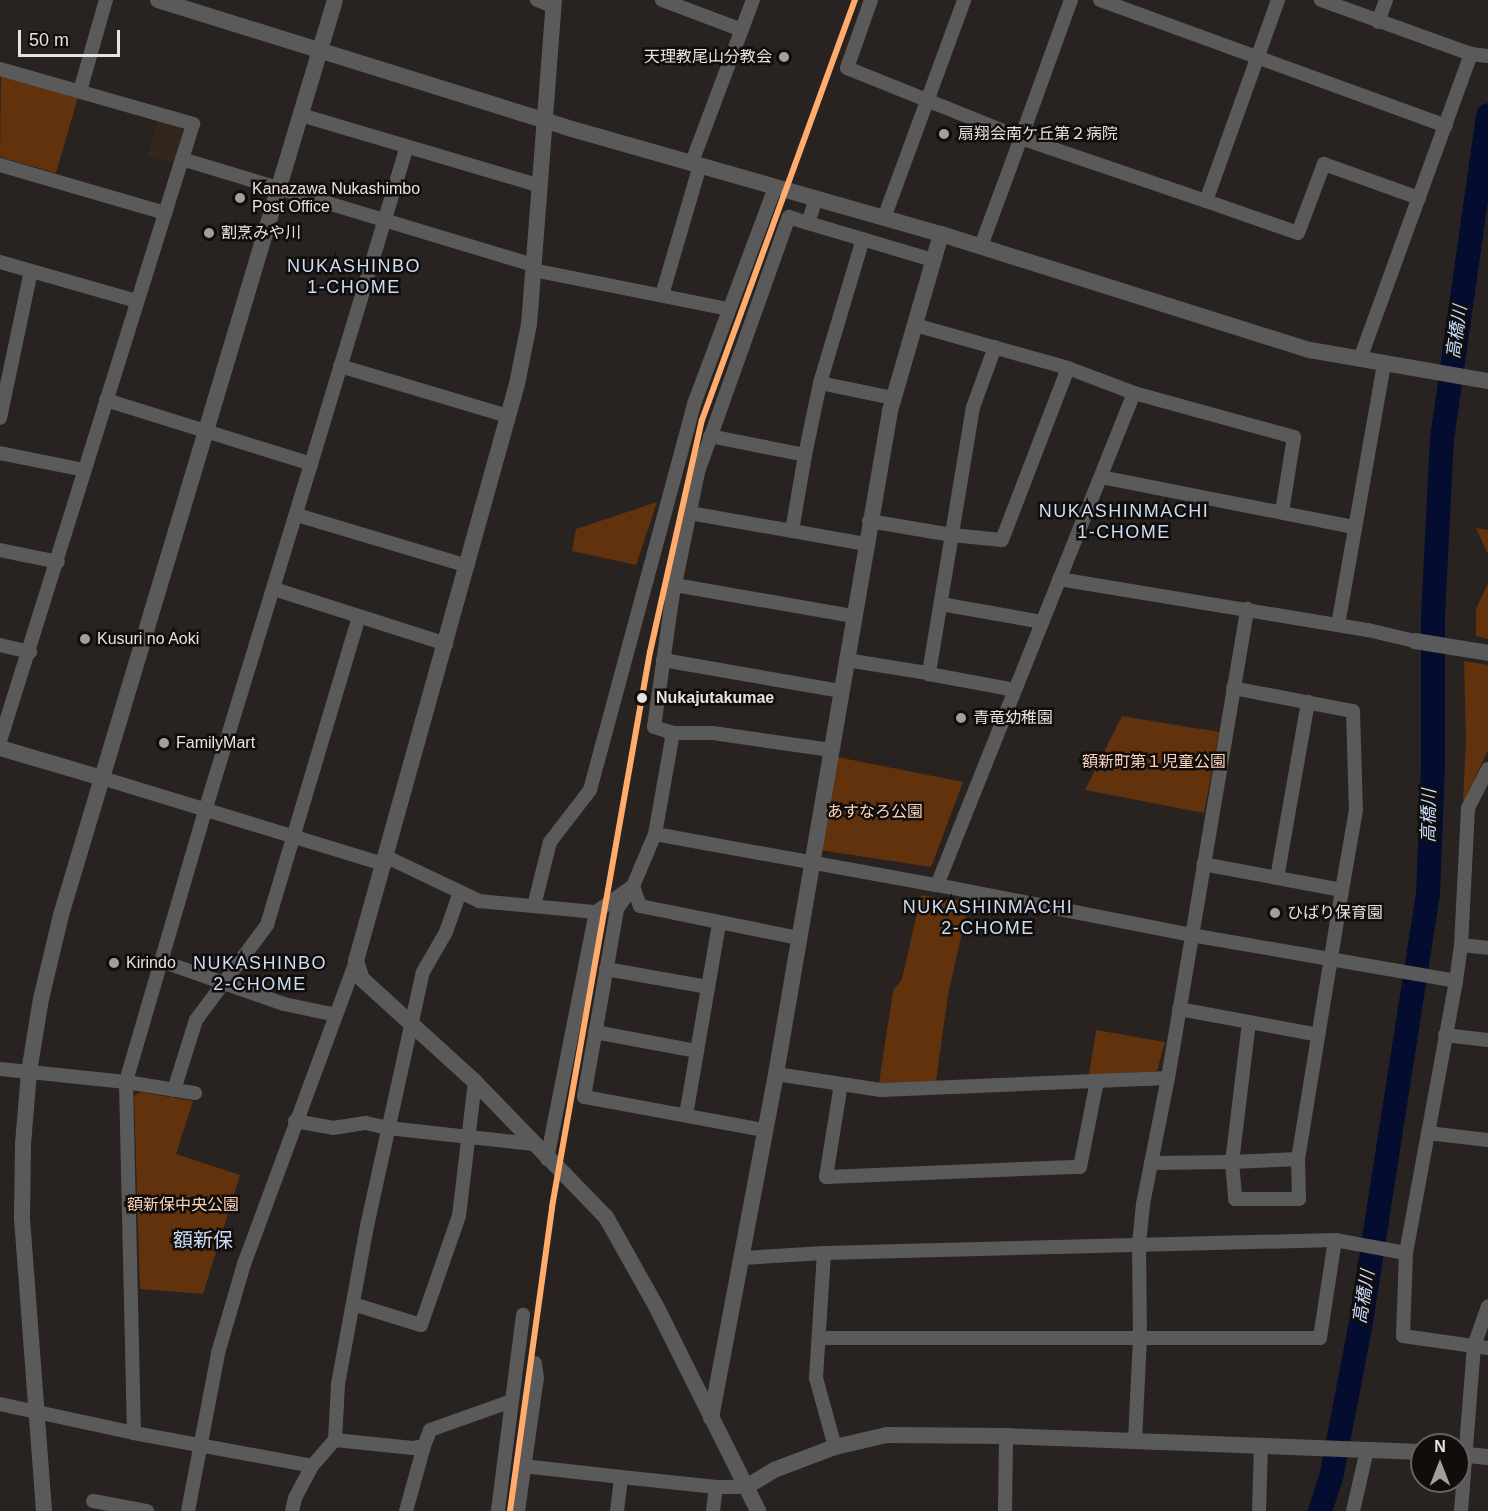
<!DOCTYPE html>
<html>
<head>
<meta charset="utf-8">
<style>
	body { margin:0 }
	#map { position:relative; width:1488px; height:1511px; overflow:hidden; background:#282320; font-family:Arial,"Noto Sans JP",sans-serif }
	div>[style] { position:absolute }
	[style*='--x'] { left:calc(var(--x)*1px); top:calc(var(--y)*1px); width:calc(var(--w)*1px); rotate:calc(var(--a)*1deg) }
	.built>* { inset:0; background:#34261d }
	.green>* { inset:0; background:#62320d }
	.river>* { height:24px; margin:-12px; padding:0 12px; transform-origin:12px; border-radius:12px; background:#040d30 }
	.minor>* { height:14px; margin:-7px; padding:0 7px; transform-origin:7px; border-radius:7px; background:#5b5a5b }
	.tertiary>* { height:16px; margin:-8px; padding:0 8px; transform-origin:8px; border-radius:8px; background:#5b5a5b }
	.rail-1>* { height:6px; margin:-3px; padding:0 3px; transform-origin:3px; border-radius:3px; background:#ffac6d }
	.dots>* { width:16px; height:16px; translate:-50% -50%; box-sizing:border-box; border:3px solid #110d0a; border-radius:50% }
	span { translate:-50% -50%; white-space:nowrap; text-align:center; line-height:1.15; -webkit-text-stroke:5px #110d0a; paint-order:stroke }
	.poi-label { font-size:16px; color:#e9e2de }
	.right { translate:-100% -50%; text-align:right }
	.left { translate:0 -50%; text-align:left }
	.stop-label { font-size:16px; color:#e9e2de; font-weight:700 }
	.park-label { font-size:16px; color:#fad3bc }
	.neighbourhood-label { font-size:18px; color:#ccddf7; letter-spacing:1.5px }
	.water-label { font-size:18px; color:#c5dcfe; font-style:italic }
	.quarter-label { font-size:20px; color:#ccddf7 }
	.north { position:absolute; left:1410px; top:1433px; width:60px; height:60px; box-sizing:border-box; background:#110d0a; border:2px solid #67625f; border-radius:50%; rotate:0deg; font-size:16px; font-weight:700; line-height:24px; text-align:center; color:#e9e2de }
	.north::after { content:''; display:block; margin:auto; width:21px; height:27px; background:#a59f9c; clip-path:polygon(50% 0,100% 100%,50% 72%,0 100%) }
	.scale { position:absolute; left:18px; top:30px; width:102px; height:27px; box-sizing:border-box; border:3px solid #e9e2de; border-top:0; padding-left:8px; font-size:18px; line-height:21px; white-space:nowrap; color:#e9e2de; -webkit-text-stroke:4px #110d0a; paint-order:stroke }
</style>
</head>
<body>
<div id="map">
	<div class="built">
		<div style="clip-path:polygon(158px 120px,179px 126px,183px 133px,174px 163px,148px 156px)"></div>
	</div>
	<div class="green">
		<div style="clip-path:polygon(1px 74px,78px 97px,56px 173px,0 157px)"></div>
		<div style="clip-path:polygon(657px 502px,636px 565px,572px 551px,576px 529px)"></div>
		<div style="clip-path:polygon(1476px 528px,1488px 530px,1488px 554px)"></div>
		<div style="clip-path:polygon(1488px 583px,1488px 639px,1476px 636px,1476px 609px)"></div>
		<div style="clip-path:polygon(1464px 661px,1488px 665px,1488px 750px,1463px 804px,1466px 740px)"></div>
		<div style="clip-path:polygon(1122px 716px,1219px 732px,1204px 813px,1085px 790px)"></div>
		<div style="clip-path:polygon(837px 757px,963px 782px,931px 867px,820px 850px)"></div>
		<div style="clip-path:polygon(921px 895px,969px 902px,948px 995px,936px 1081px,879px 1083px,893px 991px,902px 979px)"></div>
		<div style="clip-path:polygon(1096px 1030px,1165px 1042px,1157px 1071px,1089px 1075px)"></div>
		<div style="clip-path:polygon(140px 1092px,193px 1101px,176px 1154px,240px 1175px,203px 1294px,140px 1289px,134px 1096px)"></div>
	</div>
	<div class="river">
		<div style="--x:1320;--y:1511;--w:40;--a:-72"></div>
		<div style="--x:1332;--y:1473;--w:148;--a:-79.1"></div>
		<div style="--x:1360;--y:1328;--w:438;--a:-81.1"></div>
		<div style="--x:1428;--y:895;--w:130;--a:-87.8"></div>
		<div style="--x:1433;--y:765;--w:149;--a:-90"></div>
		<div style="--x:1433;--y:616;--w:177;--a:-87.1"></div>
		<div style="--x:1442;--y:439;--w:327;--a:-81.9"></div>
	</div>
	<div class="minor">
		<div style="--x:537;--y:0;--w:17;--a:21"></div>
		<div style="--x:662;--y:0;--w:85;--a:20.6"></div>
		<div style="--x:871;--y:0;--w:72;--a:109.4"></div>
		<div style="--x:847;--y:68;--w:188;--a:21.9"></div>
		<div style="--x:1021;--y:138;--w:147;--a:-70.1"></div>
		<div style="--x:1100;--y:0;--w:368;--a:20"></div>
		<div style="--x:1321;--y:0;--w:159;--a:19.8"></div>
		<div style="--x:1471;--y:54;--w:17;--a:7"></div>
		<div style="--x:1378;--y:22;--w:23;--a:-70"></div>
		<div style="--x:0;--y:69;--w:201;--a:15.9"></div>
		<div style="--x:193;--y:124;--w:646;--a:107.37"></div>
		<div style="--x:80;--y:91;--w:95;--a:-74.1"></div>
		<div style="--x:301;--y:115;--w:249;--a:16.5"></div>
		<div style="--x:182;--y:159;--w:368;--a:16.8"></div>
		<div style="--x:692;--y:162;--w:173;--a:-69.4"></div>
		<div style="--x:0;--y:165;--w:172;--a:16.2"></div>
		<div style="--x:1206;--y:201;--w:97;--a:19.2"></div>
		<div style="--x:1298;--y:233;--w:74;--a:-69.4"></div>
		<div style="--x:1324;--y:164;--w:101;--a:19.7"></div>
		<div style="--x:884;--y:218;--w:232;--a:-69.8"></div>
		<div style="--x:808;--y:223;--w:130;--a:16.5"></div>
		<div style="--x:981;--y:246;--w:115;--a:-69.7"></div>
		<div style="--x:1021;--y:138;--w:195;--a:18.8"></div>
		<div style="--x:1206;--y:201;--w:214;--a:-70.3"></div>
		<div style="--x:0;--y:262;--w:142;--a:15.9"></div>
		<div style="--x:533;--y:270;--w:199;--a:11.3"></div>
		<div style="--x:662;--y:295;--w:135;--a:-73.7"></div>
		<div style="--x:915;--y:325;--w:159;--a:15.7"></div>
		<div style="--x:1068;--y:368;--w:71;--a:20.7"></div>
		<div style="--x:1134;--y:393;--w:530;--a:111.82"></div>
		<div style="--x:995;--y:347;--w:64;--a:110.1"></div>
		<div style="--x:973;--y:407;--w:271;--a:99.4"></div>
		<div style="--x:929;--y:674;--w:87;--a:10.5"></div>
		<div style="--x:1360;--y:359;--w:325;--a:-70"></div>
		<div style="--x:340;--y:366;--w:175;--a:16.6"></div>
		<div style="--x:820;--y:383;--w:150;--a:-73.4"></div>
		<div style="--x:1134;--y:393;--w:166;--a:15.4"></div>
		<div style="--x:1294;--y:437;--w:76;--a:99.1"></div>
		<div style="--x:106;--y:400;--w:215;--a:17.3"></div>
		<div style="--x:311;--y:464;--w:363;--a:107"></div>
		<div style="--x:205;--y:811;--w:282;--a:106.3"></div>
		<div style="--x:126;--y:1082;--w:351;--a:88.7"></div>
		<div style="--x:0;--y:418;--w:150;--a:-78.1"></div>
		<div style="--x:710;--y:436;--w:97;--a:11.3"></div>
		<div style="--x:805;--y:455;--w:74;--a:-78.2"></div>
		<div style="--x:820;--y:383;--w:75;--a:11.6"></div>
		<div style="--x:0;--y:453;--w:86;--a:11.4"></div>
		<div style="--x:311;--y:464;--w:331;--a:-73.2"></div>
		<div style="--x:1101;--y:477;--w:258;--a:11.2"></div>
		<div style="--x:690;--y:513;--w:179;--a:10"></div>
		<div style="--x:297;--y:515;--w:178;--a:16.6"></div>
		<div style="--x:869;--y:521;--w:84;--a:9.6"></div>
		<div style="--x:952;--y:535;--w:50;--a:5.7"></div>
		<div style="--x:1002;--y:540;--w:184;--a:-69"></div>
		<div style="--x:792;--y:531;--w:77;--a:-80.3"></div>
		<div style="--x:0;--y:550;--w:59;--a:11.7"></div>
		<div style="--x:1059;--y:579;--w:313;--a:9.4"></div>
		<div style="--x:1368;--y:630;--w:48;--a:13.2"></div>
		<div style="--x:675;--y:585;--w:181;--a:9.9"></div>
		<div style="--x:274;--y:589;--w:181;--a:17.7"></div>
		<div style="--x:941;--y:604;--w:103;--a:10.1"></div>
		<div style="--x:1338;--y:625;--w:265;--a:-80"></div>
		<div style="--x:0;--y:645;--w:31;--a:13"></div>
		<div style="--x:663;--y:660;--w:181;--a:9.9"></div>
		<div style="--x:846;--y:660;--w:88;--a:9.1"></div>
		<div style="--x:1233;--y:688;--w:122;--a:10.9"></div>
		<div style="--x:1353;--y:711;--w:99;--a:88.3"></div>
		<div style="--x:1356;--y:810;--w:81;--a:99.9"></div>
		<div style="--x:673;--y:733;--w:40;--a:0"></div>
		<div style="--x:713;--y:733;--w:119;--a:8.2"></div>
		<div style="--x:1488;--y:769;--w:44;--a:117.1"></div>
		<div style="--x:1468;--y:808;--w:137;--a:92.9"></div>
		<div style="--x:1461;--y:945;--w:27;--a:6"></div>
		<div style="--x:102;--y:778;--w:294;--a:17"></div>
		<div style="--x:383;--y:864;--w:9;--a:-32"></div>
		<div style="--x:391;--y:859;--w:98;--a:25.5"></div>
		<div style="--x:479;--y:901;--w:118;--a:5.4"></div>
		<div style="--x:596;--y:912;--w:45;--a:-35.1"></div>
		<div style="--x:633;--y:886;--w:21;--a:71"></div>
		<div style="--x:640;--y:906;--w:161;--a:11.4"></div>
		<div style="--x:655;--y:834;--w:287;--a:10.3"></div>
		<div style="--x:937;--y:885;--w:259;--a:11.1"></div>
		<div style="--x:1191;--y:935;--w:269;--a:9.8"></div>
		<div style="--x:1456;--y:981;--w:155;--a:100.4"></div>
		<div style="--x:1277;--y:878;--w:179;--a:-80"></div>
		<div style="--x:534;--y:906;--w:66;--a:-76"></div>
		<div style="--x:550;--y:842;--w:66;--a:-52.4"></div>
		<div style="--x:590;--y:790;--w:400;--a:-74.9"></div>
		<div style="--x:694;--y:404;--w:232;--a:-69.5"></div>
		<div style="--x:161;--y:961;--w:130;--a:19.3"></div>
		<div style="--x:284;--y:1004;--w:53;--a:11.9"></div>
		<div style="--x:606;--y:969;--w:104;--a:10"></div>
		<div style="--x:1456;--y:981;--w:36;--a:-82"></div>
		<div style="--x:1179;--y:1009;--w:142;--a:10.5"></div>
		<div style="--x:1249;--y:1022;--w:141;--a:96.9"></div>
		<div style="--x:1232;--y:1162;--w:66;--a:-2.6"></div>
		<div style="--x:595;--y:1032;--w:104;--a:10.6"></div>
		<div style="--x:1445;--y:1035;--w:43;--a:6.6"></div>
		<div style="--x:0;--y:1069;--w:127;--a:5.9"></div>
		<div style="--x:126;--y:1082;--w:70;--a:9.1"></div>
		<div style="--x:776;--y:1074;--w:106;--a:8.7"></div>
		<div style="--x:881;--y:1090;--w:287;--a:-2.4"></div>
		<div style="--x:841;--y:1084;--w:94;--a:99.2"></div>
		<div style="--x:826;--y:1177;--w:254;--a:-2.3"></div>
		<div style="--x:1080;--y:1167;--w:88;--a:-78.8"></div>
		<div style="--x:174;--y:1090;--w:73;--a:-72.6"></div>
		<div style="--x:196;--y:1020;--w:119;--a:-53.2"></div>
		<div style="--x:267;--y:925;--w:322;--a:-73.4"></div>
		<div style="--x:686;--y:1115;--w:195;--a:-80.2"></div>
		<div style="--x:295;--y:1121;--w:39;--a:10"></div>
		<div style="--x:333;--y:1128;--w:33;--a:-9"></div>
		<div style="--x:366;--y:1123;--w:23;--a:13"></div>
		<div style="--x:388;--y:1128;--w:146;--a:6.3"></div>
		<div style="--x:764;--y:1130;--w:183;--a:-169.6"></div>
		<div style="--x:584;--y:1097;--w:191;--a:-80"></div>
		<div style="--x:617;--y:909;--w:28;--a:-55"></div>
		<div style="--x:633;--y:886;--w:56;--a:-67.1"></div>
		<div style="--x:655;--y:834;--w:103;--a:-79.9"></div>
		<div style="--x:673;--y:733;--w:20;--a:-162"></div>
		<div style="--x:654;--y:727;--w:129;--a:-82"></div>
		<div style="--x:672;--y:599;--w:130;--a:-78.4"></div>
		<div style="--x:698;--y:472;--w:271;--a:-70.4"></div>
		<div style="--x:789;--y:217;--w:20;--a:18"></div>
		<div style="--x:808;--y:223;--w:25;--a:-72"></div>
		<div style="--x:547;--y:1159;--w:252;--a:-78.8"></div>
		<div style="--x:1151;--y:1163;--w:81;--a:-0.7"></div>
		<div style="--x:1232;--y:1162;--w:37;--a:85"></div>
		<div style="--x:1235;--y:1199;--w:64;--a:0"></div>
		<div style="--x:1299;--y:1199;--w:40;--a:-91.4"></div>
		<div style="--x:1298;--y:1159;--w:273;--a:-80.7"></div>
		<div style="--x:1342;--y:890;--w:141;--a:-169.4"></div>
		<div style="--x:824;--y:1253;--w:511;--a:-1.46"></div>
		<div style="--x:1335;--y:1240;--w:72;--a:10.4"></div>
		<div style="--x:1406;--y:1253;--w:122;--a:-79.6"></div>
		<div style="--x:1428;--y:1133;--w:60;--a:6.7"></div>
		<div style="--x:1406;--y:1253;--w:83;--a:92.1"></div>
		<div style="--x:1403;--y:1336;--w:86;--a:8"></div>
		<div style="--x:742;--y:1258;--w:82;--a:-3.5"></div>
		<div style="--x:824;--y:1253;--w:125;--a:93.7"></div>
		<div style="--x:816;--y:1378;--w:72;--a:74.6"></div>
		<div style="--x:353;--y:1304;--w:71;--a:17.2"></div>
		<div style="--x:421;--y:1325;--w:115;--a:-70.8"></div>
		<div style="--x:459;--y:1216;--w:135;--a:-83.2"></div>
		<div style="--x:820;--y:1338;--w:500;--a:0"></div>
		<div style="--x:1320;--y:1338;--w:99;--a:-81.3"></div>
		<div style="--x:512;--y:1401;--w:87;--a:-82.7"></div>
		<div style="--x:0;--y:1404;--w:137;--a:12.2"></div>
		<div style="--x:134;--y:1433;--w:181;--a:10.5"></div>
		<div style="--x:335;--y:1440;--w:78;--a:5.9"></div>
		<div style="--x:413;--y:1448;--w:11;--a:-10"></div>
		<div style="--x:424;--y:1446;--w:17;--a:-69"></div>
		<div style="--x:430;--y:1430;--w:87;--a:-19.5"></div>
		<div style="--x:512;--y:1401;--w:111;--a:97.3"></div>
		<div style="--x:1135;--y:1440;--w:102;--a:-87.2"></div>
		<div style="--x:1140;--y:1338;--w:94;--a:-90.6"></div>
		<div style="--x:1139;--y:1244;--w:40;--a:-84.3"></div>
		<div style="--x:1143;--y:1204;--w:128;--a:-78.8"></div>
		<div style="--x:1168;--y:1078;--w:476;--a:-80.4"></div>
		<div style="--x:523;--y:1466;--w:99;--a:6.4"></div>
		<div style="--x:93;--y:1501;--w:55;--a:10.5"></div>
		<div style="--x:188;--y:1511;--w:161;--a:-79.2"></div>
		<div style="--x:218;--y:1353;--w:93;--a:-73.7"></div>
		<div style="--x:244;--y:1264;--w:323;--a:-69.7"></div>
		<div style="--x:292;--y:1511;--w:13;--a:-77"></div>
		<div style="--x:295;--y:1498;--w:36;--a:-62"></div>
		<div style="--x:312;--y:1466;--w:35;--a:-49"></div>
		<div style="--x:335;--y:1440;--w:56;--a:-86.9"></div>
		<div style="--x:338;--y:1384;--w:161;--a:-79.6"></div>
		<div style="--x:367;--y:1226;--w:260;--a:-77.6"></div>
		<div style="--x:423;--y:972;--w:46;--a:-60.1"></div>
		<div style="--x:446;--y:932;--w:42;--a:-70.7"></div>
		<div style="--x:406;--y:1511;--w:67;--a:-74.5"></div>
		<div style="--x:518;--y:1511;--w:134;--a:-81.9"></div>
		<div style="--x:537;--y:1378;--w:15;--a:-98"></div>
		<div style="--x:617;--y:1511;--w:34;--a:-83"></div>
		<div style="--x:621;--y:1477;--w:96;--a:6"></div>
		<div style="--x:716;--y:1487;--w:30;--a:0"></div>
		<div style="--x:713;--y:1511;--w:24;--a:-83"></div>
		<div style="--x:1005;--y:1511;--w:75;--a:-89.2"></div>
		<div style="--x:1259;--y:1511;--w:66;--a:-88.3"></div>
		<div style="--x:1353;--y:1511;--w:63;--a:-77.1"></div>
		<div style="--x:1461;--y:1511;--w:166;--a:-85.5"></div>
		<div style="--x:1474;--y:1346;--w:42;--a:-70.7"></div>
	</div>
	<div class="tertiary">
		<div style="--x:158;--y:0;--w:426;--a:17.3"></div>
		<div style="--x:565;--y:127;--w:391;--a:15.9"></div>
		<div style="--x:941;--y:234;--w:387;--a:17.5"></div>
		<div style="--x:1310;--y:350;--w:181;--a:9.9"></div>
		<div style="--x:554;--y:0;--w:325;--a:94.4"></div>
		<div style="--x:529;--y:324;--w:61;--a:101.3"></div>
		<div style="--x:517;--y:384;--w:599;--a:105.59"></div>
		<div style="--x:356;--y:961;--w:19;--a:72"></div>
		<div style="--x:362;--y:979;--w:153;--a:42.3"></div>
		<div style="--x:475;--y:1082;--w:188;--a:45.9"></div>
		<div style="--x:606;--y:1217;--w:102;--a:60.7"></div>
		<div style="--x:656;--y:1306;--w:229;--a:63.5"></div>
		<div style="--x:1415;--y:641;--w:74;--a:9.3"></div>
		<div style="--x:0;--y:748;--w:106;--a:16.4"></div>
		<div style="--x:711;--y:1418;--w:350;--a:-79.3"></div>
		<div style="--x:776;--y:1074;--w:673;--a:-80.24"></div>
		<div style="--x:890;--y:411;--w:184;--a:-73.9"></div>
		<div style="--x:1458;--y:1454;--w:30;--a:6"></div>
		<div style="--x:746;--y:1487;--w:33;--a:-31"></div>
		<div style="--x:774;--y:1470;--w:65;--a:-20.7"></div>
		<div style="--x:835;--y:1447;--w:53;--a:-13"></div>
		<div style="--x:887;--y:1435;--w:119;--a:0.5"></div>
		<div style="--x:1006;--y:1436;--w:416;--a:2.2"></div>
		<div style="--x:44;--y:1511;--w:295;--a:-94.3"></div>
		<div style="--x:22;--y:1217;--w:73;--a:-89.2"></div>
		<div style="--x:23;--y:1144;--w:72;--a:-85.2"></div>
		<div style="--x:29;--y:1072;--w:74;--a:-80.7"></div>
		<div style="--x:41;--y:999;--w:86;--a:-76.6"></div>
		<div style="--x:61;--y:915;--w:955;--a:-73.33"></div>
	</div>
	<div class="rail-1">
		<div style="--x:510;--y:1511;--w:307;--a:-82.1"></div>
		<div style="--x:552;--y:1207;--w:564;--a:-79.99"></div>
		<div style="--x:650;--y:652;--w:238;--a:-77.4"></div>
		<div style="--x:702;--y:420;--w:447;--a:-70"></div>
	</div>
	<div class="dots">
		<div style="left:784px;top:57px;background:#a59f9c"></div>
		<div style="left:944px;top:134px;background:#a59f9c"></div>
		<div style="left:240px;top:198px;background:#a59f9c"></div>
		<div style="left:209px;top:233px;background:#a59f9c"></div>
		<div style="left:85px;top:639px;background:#a59f9c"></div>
		<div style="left:642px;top:698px;background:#e9e2de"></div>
		<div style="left:961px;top:718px;background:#a59f9c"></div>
		<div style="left:164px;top:743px;background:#a59f9c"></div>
		<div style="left:1275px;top:913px;background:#a59f9c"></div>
		<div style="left:114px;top:963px;background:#a59f9c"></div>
	</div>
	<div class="poi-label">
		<span class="right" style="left:772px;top:57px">天理教尾山分教会</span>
		<span class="left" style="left:958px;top:134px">扇翔会南ケ丘第２病院</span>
		<span class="left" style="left:252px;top:198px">Kanazawa Nukashimbo<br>Post Office</span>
		<span class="left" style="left:221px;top:233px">割烹みや川</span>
		<span class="left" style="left:97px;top:639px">Kusuri no Aoki</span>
		<span class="left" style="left:973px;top:718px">青竜幼稚園</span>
		<span class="left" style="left:176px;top:743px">FamilyMart</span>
		<span class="left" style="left:1287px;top:913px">ひばり保育園</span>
		<span class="left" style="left:126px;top:963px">Kirindo</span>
	</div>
	<div class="stop-label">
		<span class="left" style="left:656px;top:698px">Nukajutakumae</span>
	</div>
	<div class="park-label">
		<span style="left:1154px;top:762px">額新町第１児童公園</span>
		<span style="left:875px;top:812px">あすなろ公園</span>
		<span style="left:183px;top:1205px">額新保中央公園</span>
	</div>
	<div class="neighbourhood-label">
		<span style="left:354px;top:277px">NUKASHINBO<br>1-CHOME</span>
		<span style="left:1124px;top:522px">NUKASHINMACHI<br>1-CHOME</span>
		<span style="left:988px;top:918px">NUKASHINMACHI<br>2-CHOME</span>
		<span style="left:260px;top:974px">NUKASHINBO<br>2-CHOME</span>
	</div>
	<div class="water-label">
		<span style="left:1457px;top:332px;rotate:-82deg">高橋川</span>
		<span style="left:1429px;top:816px;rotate:-89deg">高橋川</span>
		<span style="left:1364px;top:1297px;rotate:-81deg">高橋川</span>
	</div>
	<div class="quarter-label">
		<span style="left:203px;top:1240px">額新保</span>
	</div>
	<div class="north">N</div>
	<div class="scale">50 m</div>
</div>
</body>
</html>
